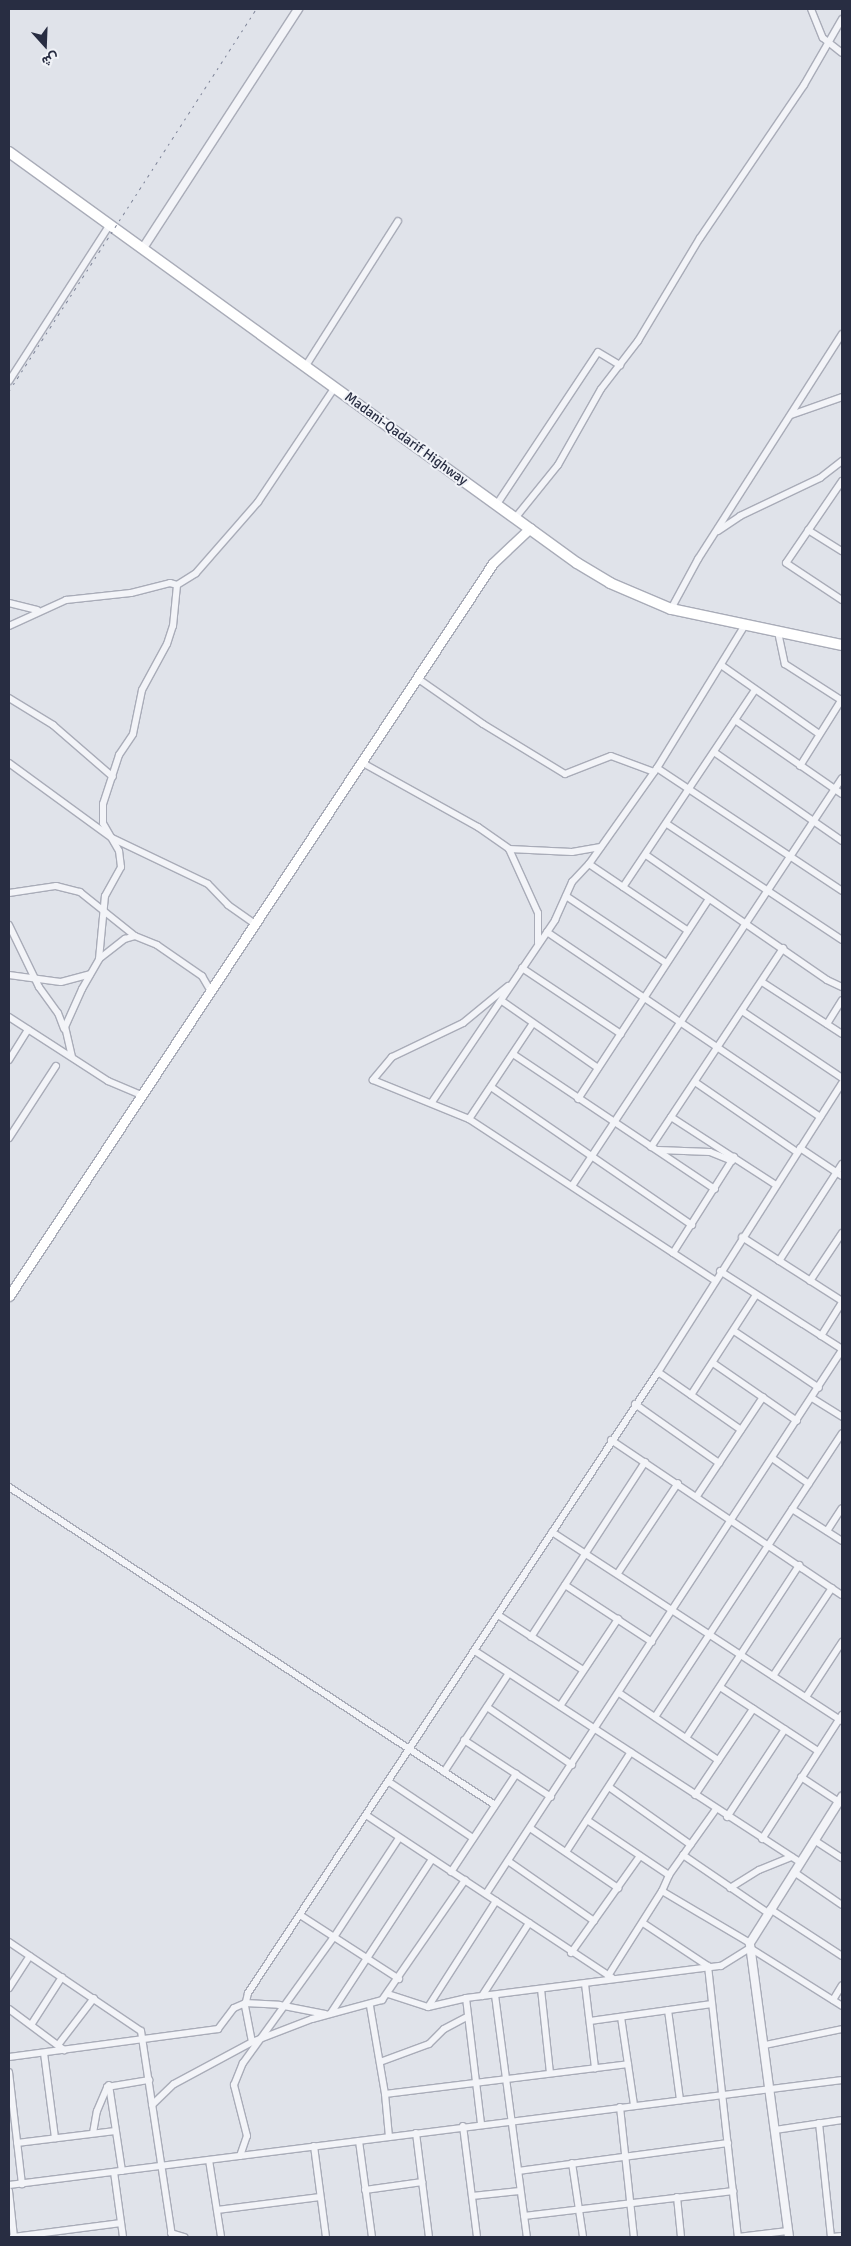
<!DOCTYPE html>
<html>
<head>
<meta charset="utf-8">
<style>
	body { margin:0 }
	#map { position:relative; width:851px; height:2246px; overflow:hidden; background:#e0e3ea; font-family:Signika,Vazirmatn,sans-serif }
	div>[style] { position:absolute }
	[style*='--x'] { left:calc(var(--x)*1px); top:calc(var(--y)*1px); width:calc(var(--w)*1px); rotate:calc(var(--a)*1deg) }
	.roads { filter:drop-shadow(1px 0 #a9acb8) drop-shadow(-1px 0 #a9acb8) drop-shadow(0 1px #a9acb8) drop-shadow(0 -1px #a9acb8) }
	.minor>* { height:6px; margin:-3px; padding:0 3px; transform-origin:3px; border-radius:3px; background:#f3f4f8 }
	.tertiary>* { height:8px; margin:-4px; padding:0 4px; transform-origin:4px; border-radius:4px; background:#f3f4f8 }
	.secondary>* { height:9px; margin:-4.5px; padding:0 4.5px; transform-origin:4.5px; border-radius:4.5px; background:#fff }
	.trunk>* { height:10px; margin:-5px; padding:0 5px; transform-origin:5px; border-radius:5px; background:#fff }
	.rail>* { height:1px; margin-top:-0.5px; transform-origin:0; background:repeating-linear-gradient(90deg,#797f94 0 2.5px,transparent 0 7.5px) }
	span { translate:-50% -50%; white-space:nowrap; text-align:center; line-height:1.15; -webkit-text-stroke:4px #f0f2f7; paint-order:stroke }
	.street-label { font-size:14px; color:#282d42 }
	.frame { position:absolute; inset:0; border:10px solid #282d42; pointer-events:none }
	.north { position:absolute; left:20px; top:20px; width:50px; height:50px; -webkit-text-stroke:4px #f0f2f7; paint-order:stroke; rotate:160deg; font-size:14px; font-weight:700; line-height:20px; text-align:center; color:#282d42 }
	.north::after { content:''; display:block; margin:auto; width:18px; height:22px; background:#282d42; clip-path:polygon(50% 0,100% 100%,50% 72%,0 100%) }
</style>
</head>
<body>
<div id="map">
	<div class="roads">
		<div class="minor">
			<div style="--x:811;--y:9;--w:31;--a:68"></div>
			<div style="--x:823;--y:38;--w:24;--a:38"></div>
			<div style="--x:305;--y:367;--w:173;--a:-57.5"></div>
			<div style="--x:9;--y:381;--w:184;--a:-57.2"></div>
			<div style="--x:791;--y:415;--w:54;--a:-19.4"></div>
			<div style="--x:842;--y:481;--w:99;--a:124.3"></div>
			<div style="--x:786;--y:563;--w:67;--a:33.5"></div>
			<div style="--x:497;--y:504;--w:182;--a:-56.4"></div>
			<div style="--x:598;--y:352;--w:26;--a:31"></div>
			<div style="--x:516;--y:517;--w:67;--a:-51.1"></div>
			<div style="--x:558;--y:465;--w:87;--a:-60.5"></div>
			<div style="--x:601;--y:389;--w:61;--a:-52.4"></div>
			<div style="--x:638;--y:341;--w:120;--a:-59"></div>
			<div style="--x:700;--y:238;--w:185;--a:-55.8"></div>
			<div style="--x:804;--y:85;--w:76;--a:-60.1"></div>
			<div style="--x:808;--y:530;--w:40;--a:32"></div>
			<div style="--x:718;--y:531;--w:27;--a:-34"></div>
			<div style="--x:740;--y:516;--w:89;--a:-25.4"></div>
			<div style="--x:820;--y:478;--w:28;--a:-38"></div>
			<div style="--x:9;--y:603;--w:29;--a:14"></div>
			<div style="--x:671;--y:609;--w:57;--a:-61.6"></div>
			<div style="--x:698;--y:559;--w:267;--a:-57.4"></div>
			<div style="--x:9;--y:626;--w:63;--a:-24.5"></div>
			<div style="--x:66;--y:600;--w:65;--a:-6.1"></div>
			<div style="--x:131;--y:593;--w:40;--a:-14.4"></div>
			<div style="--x:170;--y:583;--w:7;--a:16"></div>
			<div style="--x:177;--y:585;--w:22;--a:-32"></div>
			<div style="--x:196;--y:573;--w:94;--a:-48.9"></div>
			<div style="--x:258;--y:502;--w:138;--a:-56.2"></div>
			<div style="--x:778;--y:632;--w:33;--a:78"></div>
			<div style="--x:785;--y:664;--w:67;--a:32.7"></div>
			<div style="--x:721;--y:665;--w:120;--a:35.1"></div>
			<div style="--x:417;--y:678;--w:80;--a:34.9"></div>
			<div style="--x:483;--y:724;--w:96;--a:31.4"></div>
			<div style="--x:565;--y:774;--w:49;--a:-21.4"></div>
			<div style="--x:611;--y:756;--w:46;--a:20.4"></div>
			<div style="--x:9;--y:698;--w:52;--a:31.5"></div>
			<div style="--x:53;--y:725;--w:79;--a:40.9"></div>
			<div style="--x:735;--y:720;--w:130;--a:34.7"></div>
			<div style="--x:714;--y:752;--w:156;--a:34.8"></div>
			<div style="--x:361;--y:762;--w:134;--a:29.1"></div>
			<div style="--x:478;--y:827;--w:38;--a:35"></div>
			<div style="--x:509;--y:849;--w:70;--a:65.6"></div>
			<div style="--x:538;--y:913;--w:30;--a:90"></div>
			<div style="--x:9;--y:763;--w:127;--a:36.1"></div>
			<div style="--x:112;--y:838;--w:106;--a:25.6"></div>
			<div style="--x:208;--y:884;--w:29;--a:46"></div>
			<div style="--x:228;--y:905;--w:33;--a:35"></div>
			<div style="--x:800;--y:766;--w:79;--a:-57.9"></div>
			<div style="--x:657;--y:768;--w:222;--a:33.6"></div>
			<div style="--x:667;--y:824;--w:210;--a:33.5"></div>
			<div style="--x:509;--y:849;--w:63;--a:2.7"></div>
			<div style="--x:572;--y:852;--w:29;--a:-10"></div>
			<div style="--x:646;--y:855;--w:220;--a:34.6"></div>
			<div style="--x:827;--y:980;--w:17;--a:25"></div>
			<div style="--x:589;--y:864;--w:118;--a:34"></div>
			<div style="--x:623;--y:887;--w:237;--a:-56.2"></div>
			<div style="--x:9;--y:893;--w:48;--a:-8.5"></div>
			<div style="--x:56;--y:886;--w:25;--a:14"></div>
			<div style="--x:80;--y:892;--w:70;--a:38.7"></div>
			<div style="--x:135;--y:936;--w:24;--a:22"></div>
			<div style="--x:157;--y:945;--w:55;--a:34.6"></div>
			<div style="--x:202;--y:976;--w:16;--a:60"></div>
			<div style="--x:566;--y:896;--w:120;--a:33.8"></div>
			<div style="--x:9;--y:925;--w:69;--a:64.2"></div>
			<div style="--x:39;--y:987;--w:32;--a:54"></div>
			<div style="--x:58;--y:1013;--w:17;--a:69"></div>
			<div style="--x:547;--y:932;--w:330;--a:34.1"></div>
			<div style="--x:99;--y:959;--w:33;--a:-38"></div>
			<div style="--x:125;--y:939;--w:10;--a:-17"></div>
			<div style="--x:522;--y:968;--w:119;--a:33.7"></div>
			<div style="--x:9;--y:975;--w:52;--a:7.7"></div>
			<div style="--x:61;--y:982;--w:30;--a:-15"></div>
			<div style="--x:762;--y:982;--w:95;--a:33"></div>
			<div style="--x:508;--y:986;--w:58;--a:140.6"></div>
			<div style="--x:463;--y:1023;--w:79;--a:154.4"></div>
			<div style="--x:392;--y:1057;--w:30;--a:130"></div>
			<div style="--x:373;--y:1080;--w:104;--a:22.1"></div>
			<div style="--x:469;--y:1119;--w:293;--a:33.3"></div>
			<div style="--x:502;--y:1001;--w:117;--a:34.9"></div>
			<div style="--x:742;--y:1011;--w:120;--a:33.8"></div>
			<div style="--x:9;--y:1017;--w:118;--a:32.9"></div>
			<div style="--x:108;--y:1081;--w:36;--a:23"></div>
			<div style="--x:827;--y:1024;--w:28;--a:-58"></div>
			<div style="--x:513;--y:1054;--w:243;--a:33.8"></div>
			<div style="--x:72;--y:1057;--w:31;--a:-103"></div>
			<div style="--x:65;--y:1027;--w:42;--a:-65.9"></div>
			<div style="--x:82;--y:989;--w:34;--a:-60"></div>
			<div style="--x:99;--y:959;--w:63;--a:-84.6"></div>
			<div style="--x:105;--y:896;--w:33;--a:-61"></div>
			<div style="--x:121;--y:867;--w:16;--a:-97"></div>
			<div style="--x:119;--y:851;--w:32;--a:-120"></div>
			<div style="--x:103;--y:823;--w:19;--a:-90"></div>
			<div style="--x:103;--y:804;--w:52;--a:-71.9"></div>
			<div style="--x:119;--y:755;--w:25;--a:-56"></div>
			<div style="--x:133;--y:734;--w:45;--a:-78.4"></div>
			<div style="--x:142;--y:690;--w:52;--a:-61.5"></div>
			<div style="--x:167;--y:644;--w:19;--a:-72"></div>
			<div style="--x:173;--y:626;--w:41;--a:-84.4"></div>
			<div style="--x:9;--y:1060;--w:36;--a:-58"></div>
			<div style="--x:695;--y:1082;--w:124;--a:34.5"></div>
			<div style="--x:491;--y:1087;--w:244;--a:34.5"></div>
			<div style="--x:578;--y:1099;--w:238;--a:-56.8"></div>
			<div style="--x:432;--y:1102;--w:220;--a:-55.9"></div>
			<div style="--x:555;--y:920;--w:42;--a:-65.9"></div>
			<div style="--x:572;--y:882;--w:25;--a:-47"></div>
			<div style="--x:589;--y:864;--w:118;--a:-54.7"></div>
			<div style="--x:657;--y:768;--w:168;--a:-58.4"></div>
			<div style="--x:671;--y:1117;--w:125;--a:32.9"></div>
			<div style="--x:469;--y:1119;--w:115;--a:-56.3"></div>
			<div style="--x:9;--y:1138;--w:86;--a:-56.9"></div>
			<div style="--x:651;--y:1147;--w:239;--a:-56.4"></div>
			<div style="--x:800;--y:1148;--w:50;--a:33.7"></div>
			<div style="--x:658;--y:1150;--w:52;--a:2.2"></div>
			<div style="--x:710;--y:1152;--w:24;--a:22"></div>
			<div style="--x:572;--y:1186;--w:489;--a:-56.5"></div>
			<div style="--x:742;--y:1237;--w:119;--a:32.6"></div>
			<div style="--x:673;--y:1253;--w:114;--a:-57.6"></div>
			<div style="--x:779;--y:1261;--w:116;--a:-57"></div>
			<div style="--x:720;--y:1271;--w:145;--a:32.6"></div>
			<div style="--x:810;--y:1281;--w:58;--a:-56.3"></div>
			<div style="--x:734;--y:1331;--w:102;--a:33.8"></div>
			<div style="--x:821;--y:1336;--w:39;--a:-58"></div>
			<div style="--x:713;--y:1363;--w:102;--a:34.6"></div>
			<div style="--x:658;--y:1372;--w:101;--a:34.9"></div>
			<div style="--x:691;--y:1395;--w:119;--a:-57"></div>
			<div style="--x:812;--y:1398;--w:36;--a:32"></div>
			<div style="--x:635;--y:1404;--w:103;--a:35.1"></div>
			<div style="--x:611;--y:1440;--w:278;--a:33.9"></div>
			<div style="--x:772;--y:1458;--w:45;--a:35.1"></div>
			<div style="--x:9;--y:1487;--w:581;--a:33.2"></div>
			<div style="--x:697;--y:1496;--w:119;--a:-56.3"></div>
			<div style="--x:792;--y:1509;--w:59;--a:32.6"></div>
			<div style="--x:827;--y:1531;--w:27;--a:-57"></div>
			<div style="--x:552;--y:1532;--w:346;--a:33.1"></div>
			<div style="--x:618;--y:1573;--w:108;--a:-56.3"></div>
			<div style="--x:565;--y:1585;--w:104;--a:33.2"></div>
			<div style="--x:498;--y:1615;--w:101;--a:32.9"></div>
			<div style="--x:531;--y:1637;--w:209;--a:-56.9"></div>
			<div style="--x:475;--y:1651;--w:387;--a:33"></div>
			<div style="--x:773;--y:1676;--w:106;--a:-56.2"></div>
			<div style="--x:720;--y:1687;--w:117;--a:33.1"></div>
			<div style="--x:619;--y:1693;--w:120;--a:34.1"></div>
			<div style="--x:806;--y:1697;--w:66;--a:-56.8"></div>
			<div style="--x:560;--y:1706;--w:105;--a:-56.3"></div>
			<div style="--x:487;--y:1707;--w:103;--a:34.3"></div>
			<div style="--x:655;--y:1717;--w:340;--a:-56.6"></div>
			<div style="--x:686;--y:1738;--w:207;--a:-56.8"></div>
			<div style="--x:464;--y:1740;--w:104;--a:33.2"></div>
			<div style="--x:444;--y:1772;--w:118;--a:-56.7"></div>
			<div style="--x:801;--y:1777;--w:45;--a:33.3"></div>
			<div style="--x:389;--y:1782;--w:101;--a:33.7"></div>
			<div style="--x:609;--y:1787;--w:100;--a:35.3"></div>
			<div style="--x:695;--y:1795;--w:104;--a:-56"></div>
			<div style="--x:366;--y:1815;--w:295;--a:33.5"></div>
			<div style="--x:727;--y:1817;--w:105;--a:-56.6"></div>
			<div style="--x:587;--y:1820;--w:99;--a:33.9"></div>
			<div style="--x:669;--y:1875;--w:81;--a:-54.5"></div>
			<div style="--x:530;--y:1828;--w:107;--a:34.3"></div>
			<div style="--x:762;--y:1839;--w:148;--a:-57.2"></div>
			<div style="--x:814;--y:1840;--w:33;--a:33"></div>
			<div style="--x:566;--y:1852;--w:119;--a:-57"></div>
			<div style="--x:683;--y:1855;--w:103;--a:34.3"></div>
			<div style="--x:508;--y:1861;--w:105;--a:34.9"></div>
			<div style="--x:451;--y:1872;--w:118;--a:-56.4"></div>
			<div style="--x:794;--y:1872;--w:58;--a:34.5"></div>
			<div style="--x:730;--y:1888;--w:34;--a:-32"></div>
			<div style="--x:759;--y:1870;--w:35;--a:-22"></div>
			<div style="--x:662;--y:1891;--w:17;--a:-66"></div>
			<div style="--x:486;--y:1894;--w:650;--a:-56.8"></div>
			<div style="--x:770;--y:1909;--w:86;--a:33.1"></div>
			<div style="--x:300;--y:1915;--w:118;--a:32.9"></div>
			<div style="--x:643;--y:1923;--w:78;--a:33.5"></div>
			<div style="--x:708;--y:1966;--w:273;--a:83.7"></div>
			<div style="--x:9;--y:1942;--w:159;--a:34"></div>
			<div style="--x:141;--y:2031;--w:208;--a:81.4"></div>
			<div style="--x:571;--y:1953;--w:119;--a:-54.6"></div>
			<div style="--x:608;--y:1976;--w:101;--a:-57.6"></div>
			<div style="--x:662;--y:1891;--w:102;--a:30.6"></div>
			<div style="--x:585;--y:1984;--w:85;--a:83.2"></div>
			<div style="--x:9;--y:1988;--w:38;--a:-57"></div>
			<div style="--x:541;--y:1989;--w:84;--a:83.9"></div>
			<div style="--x:388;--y:1994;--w:42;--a:18"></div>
			<div style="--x:428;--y:2007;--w:39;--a:-13"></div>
			<div style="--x:466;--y:1998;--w:257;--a:-7.2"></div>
			<div style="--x:721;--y:1966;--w:34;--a:-32"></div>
			<div style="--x:750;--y:1948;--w:109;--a:32.2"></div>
			<div style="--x:495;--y:1995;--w:244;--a:82.5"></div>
			<div style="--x:482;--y:1996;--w:87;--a:-57.2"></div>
			<div style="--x:466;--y:1998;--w:127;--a:83.2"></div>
			<div style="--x:833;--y:2000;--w:17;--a:-59"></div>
			<div style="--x:370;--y:2006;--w:89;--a:80.3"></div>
			<div style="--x:428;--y:2007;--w:126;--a:-57.3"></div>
			<div style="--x:9;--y:2009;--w:69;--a:36.7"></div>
			<div style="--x:668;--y:2010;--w:91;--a:82.4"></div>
			<div style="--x:331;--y:2013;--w:184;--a:-56.7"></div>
			<div style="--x:621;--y:2017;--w:89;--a:81.6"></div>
			<div style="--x:590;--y:2021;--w:123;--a:-7.9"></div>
			<div style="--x:31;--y:2025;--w:57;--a:-57.1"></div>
			<div style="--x:252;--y:2042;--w:37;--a:-101"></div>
			<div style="--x:245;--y:2006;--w:13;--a:-77"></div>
			<div style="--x:248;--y:1993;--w:744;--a:-56.57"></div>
			<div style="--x:658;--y:1372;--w:343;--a:-57.5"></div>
			<div style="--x:58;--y:2045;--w:59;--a:-52.5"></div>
			<div style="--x:765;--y:2045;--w:79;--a:-11.7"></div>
			<div style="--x:44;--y:2053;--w:86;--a:82.6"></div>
			<div style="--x:9;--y:2057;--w:211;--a:-7.6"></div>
			<div style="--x:218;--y:2029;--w:26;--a:-53"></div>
			<div style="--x:234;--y:2008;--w:12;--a:-24"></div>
			<div style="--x:245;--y:2003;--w:34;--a:3"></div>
			<div style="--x:279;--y:2005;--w:47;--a:11.1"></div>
			<div style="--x:380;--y:2062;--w:52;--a:-20.2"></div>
			<div style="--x:429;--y:2044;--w:21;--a:-45"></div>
			<div style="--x:444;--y:2029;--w:27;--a:-28"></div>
			<div style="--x:9;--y:2072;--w:113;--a:83.4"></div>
			<div style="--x:109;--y:2085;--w:87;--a:81.4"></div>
			<div style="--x:152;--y:2105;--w:30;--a:-44"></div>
			<div style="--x:174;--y:2084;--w:89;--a:-28.3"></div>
			<div style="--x:252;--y:2042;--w:64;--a:-21"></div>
			<div style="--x:312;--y:2019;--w:73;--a:-15.2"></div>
			<div style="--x:382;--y:2000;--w:146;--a:-55.3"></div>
			<div style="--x:620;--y:2107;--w:131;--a:83.9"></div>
			<div style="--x:819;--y:2123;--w:115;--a:84"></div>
			<div style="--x:463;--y:2126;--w:112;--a:82.8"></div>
			<div style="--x:775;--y:2130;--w:68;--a:-8.5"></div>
			<div style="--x:93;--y:2133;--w:22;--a:-80"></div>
			<div style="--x:97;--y:2111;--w:26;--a:-67"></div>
			<div style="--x:107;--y:2087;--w:43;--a:-9.5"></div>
			<div style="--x:416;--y:2133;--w:105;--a:82.9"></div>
			<div style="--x:389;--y:2137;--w:43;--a:-95.3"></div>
			<div style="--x:385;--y:2094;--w:245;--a:-7"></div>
			<div style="--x:359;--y:2141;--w:97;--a:82.3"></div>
			<div style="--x:17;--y:2143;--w:99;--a:-7"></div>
			<div style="--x:314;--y:2146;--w:92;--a:82.5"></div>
			<div style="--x:240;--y:2156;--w:21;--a:-71"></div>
			<div style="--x:247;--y:2136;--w:53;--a:-104.3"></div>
			<div style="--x:234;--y:2085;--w:24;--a:-68"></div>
			<div style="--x:243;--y:2063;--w:155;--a:-54.2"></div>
			<div style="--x:334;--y:1937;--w:118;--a:-56.7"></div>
			<div style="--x:209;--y:2160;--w:78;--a:81.1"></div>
			<div style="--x:572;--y:2163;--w:75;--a:81.5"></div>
			<div style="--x:518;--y:2171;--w:212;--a:-7.6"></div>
			<div style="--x:114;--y:2172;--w:66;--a:82.1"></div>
			<div style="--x:9;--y:2185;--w:840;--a:-7.18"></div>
			<div style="--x:365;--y:2190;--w:58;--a:-8"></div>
			<div style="--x:9;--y:2191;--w:46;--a:83.8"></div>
			<div style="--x:472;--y:2196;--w:48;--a:-5.9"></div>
			<div style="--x:677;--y:2197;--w:40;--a:84.3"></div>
			<div style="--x:217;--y:2210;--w:104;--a:-7.2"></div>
			<div style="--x:524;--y:2216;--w:211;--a:-6.8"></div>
			<div style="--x:171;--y:2233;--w:14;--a:17"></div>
			<div style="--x:13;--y:2237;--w:109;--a:-7.4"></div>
			<div style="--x:738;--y:2237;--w:50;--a:-6.8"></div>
			<div style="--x:832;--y:2237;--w:10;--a:-6"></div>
		</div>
		<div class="tertiary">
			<div style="--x:143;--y:248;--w:285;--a:-57"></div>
			<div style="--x:789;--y:2237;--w:297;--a:-97.6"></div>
			<div style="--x:750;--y:1943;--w:173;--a:-57.8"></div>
		</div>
		<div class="secondary">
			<div style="--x:9;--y:1296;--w:878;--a:-56.56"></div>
			<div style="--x:493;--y:563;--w:51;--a:-43.4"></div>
		</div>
		<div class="trunk">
			<div style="--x:9;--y:152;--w:701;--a:35.89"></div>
			<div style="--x:577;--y:563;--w:39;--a:31"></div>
			<div style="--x:610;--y:583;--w:66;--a:23.1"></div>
			<div style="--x:671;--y:609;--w:175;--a:11.9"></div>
		</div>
	</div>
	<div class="rail">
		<div style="--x:9;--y:391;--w:455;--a:-57.1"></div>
	</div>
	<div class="street-label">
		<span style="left:406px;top:439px;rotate:36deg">Madani-Qadarif Highway</span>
	</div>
	<div class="frame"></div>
	<div class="north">ش</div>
</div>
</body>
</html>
